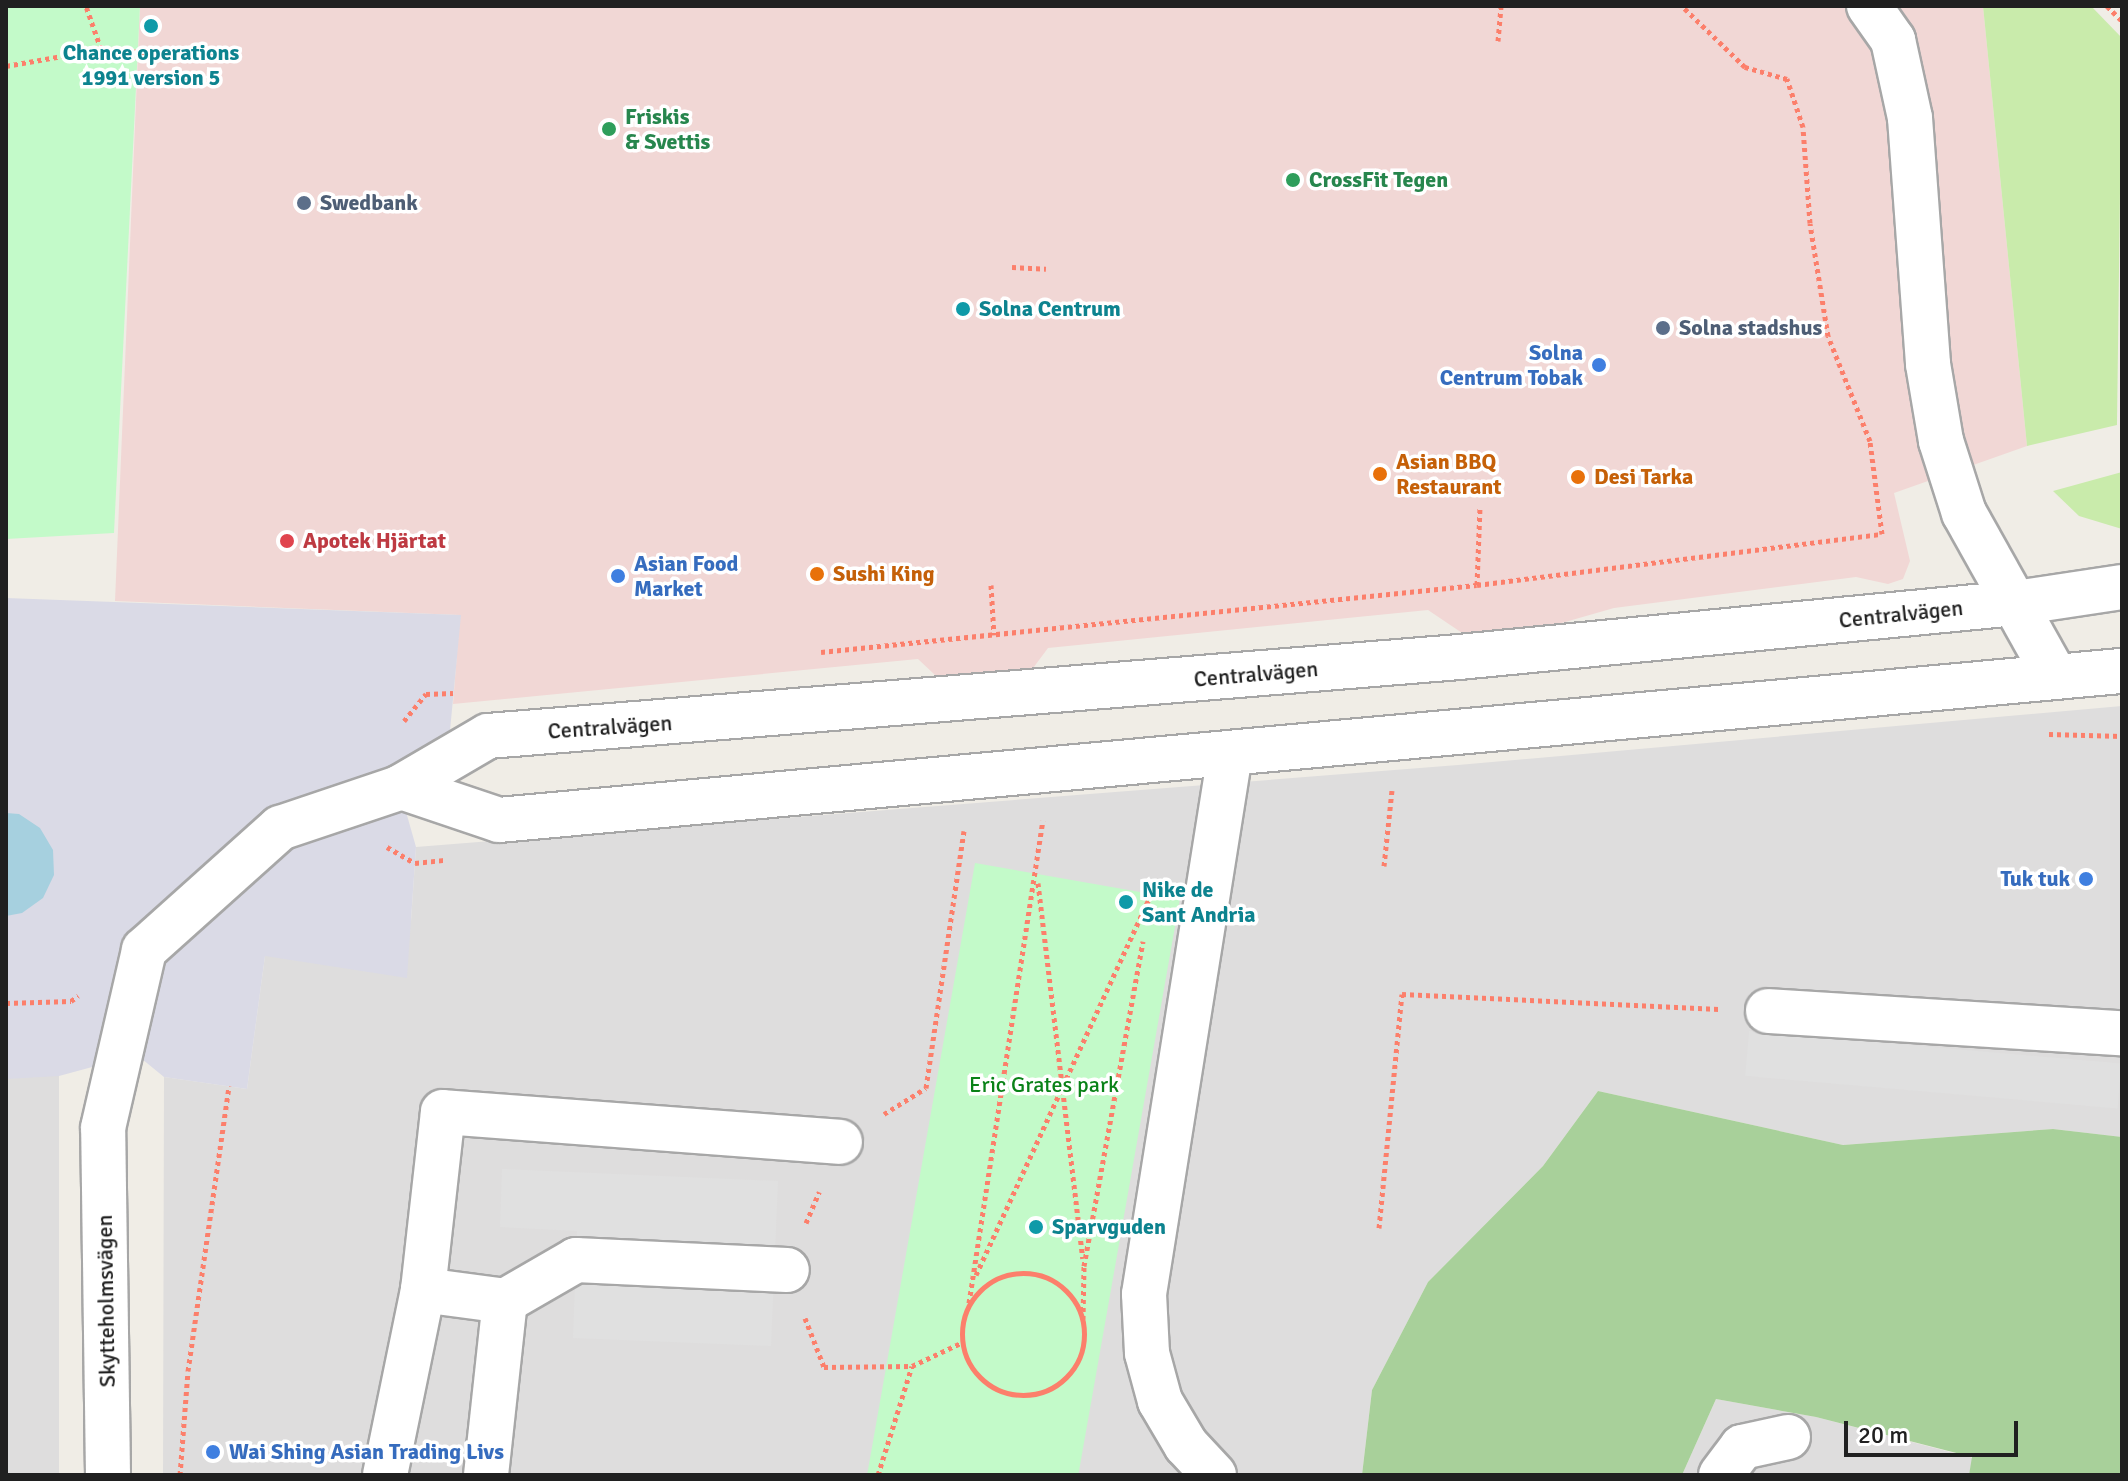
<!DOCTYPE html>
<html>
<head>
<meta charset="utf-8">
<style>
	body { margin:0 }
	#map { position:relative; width:2128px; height:1481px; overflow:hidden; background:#f0ede6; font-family:Signika,sans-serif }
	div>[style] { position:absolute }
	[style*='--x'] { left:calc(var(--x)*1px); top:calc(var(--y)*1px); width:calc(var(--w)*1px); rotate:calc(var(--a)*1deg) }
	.residential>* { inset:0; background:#dedddd; transform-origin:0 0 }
	.commercial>* { inset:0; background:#f1d7d5 }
	.grass>* { inset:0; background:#c9ebab }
	.forest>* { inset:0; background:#a8d09a }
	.park>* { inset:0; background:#c3fac9; transform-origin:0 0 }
	.parking>* { inset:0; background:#e0e0e0; transform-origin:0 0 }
	.plaza>* { inset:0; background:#dadae6 }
	.water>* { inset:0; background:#a6d0df }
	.path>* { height:5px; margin-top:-2.5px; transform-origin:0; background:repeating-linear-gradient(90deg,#fc7f6b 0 4px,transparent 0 8px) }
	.path>.ring { margin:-2.5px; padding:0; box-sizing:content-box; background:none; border:5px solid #fc7f6b; border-radius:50% }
	.roads { filter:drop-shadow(2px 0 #a7a7a7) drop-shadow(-2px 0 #a7a7a7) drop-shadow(0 2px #a7a7a7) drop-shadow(0 -2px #a7a7a7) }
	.minor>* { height:44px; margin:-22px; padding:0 22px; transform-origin:22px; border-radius:22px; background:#fff }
	.dots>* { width:22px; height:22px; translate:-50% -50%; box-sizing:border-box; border:4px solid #fff; border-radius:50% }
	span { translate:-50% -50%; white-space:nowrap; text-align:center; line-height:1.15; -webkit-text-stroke:7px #fff; paint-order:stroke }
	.culture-label { font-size:22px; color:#0d838f; font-weight:700 }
	.left { translate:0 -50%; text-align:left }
	.leisure-label { font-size:22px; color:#27864d; font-weight:700 }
	.service-label { font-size:22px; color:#4e5e75; font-weight:700 }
	.shop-label { font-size:22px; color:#366cbe; font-weight:700 }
	.right { translate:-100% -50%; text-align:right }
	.food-label { font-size:22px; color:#c56008; font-weight:700 }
	.health-label { font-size:22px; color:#be3a42; font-weight:700 }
	.street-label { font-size:22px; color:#202020 }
	.park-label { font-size:22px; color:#0a8218 }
	.frame { position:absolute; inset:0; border:8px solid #202020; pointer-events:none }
	.scale { position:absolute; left:1844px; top:1421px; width:174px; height:36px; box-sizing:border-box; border:4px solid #202020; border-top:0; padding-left:10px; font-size:24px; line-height:28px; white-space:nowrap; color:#202020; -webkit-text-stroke:6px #fff; paint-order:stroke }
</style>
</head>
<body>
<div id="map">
	<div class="residential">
		<div style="clip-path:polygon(2122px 706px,2122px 1137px,2053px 1129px,1843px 1145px,1598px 1091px,1543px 1166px,1428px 1282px,1372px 1390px,1362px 1475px,163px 1475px,164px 1077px,247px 1089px,265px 956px,411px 921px,416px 847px,1458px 765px)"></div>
		<div style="left:59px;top:1076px;width:399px;height:53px;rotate:90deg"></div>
		<div style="clip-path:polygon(1716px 1399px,1816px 1417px,1973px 1458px,1969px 1475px,1682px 1475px)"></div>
	</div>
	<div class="commercial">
		<div style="clip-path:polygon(140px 6px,1983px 6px,2027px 446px,1894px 493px,1910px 561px,1903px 579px,1888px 584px,1856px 577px,1614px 608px,1513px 637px,1474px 641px,1428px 610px,1048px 648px,1022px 683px,952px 691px,918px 659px,453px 704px,460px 615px,115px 601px)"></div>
	</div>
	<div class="grass">
		<div style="clip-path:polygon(1983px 6px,2091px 6px,2122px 38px,2117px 425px,2027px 446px)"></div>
		<div style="clip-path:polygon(2122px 472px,2122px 529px,2079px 516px,2053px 491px)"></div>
	</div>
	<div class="forest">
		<div style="clip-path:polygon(1598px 1091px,1843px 1145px,2053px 1129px,2122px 1137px,2122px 1475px,1969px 1475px,1972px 1457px,1816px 1417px,1716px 1399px,1682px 1475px,1362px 1475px,1372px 1390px,1428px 1282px,1543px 1166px)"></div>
	</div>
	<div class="park">
		<div style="clip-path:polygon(6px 6px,140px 6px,114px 533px,6px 539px)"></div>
		<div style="left:975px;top:863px;width:208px;height:620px;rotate:10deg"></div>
	</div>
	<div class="parking">
		<div style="left:1749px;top:1031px;width:374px;height:45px;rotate:5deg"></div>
		<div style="clip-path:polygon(502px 1169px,778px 1181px,771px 1346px,573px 1338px,577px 1231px,500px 1227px)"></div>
	</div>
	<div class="plaza">
		<div style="clip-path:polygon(6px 598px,461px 615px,449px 741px,395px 773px,416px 847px,407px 978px,265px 956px,247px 1089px,164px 1077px,142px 1059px,118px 1060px,59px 1076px,6px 1079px)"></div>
	</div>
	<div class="water">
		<div style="clip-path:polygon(6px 813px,19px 814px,40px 828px,53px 850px,54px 875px,43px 898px,22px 913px,6px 916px)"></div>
	</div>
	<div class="path">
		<div style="--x:2107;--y:6;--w:21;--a:45"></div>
		<div style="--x:1498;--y:41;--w:35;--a:-85"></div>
		<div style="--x:101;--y:49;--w:83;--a:4.1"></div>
		<div style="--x:6;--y:66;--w:97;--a:-10.1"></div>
		<div style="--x:101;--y:49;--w:46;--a:-109.2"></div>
		<div style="--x:1012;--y:267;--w:34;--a:3"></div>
		<div style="--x:991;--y:585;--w:50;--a:86.6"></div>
		<div style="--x:1477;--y:585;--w:79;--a:-87.8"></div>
		<div style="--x:821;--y:652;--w:659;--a:-5.83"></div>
		<div style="--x:1477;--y:585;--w:408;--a:-7.2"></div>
		<div style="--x:1882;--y:534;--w:94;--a:-97.4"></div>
		<div style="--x:1870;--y:441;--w:113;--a:-111.8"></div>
		<div style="--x:1828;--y:336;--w:114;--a:-99.1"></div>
		<div style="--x:1810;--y:223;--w:96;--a:-94.2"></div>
		<div style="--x:1803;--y:127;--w:51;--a:-108.4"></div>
		<div style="--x:1787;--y:79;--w:44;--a:-164.1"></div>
		<div style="--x:1745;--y:67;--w:88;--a:-135.9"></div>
		<div style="--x:404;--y:721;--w:35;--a:-51"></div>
		<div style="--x:426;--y:694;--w:27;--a:-2"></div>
		<div style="--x:2049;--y:734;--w:73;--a:1.6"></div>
		<div style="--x:387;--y:847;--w:32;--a:30"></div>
		<div style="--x:415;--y:863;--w:30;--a:-6"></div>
		<div style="--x:1384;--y:866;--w:76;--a:-84"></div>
		<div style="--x:1038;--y:883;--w:378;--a:83.2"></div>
		<div style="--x:6;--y:1003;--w:65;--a:-1.8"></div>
		<div style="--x:71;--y:1001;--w:9;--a:-36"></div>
		<div style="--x:884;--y:1114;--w:49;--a:-31.8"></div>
		<div style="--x:926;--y:1088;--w:260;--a:-81.6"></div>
		<div style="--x:806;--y:1223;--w:34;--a:-67"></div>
		<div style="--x:1379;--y:1228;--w:235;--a:-84.4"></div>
		<div style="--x:1402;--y:994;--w:317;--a:2.7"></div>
		<div class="ring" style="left:962px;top:1273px;width:117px;height:117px"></div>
		<div style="--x:976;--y:1275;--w:421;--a:-65.3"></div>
		<div style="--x:969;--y:1303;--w:488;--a:-81.3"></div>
		<div style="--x:805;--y:1318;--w:53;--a:68.8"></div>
		<div style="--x:824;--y:1367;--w:88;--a:-0.7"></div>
		<div style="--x:1083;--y:1319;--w:53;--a:-88.9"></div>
		<div style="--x:1084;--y:1266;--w:330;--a:-79.7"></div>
		<div style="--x:180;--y:1475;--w:104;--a:-85.6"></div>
		<div style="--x:188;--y:1371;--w:288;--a:-81.8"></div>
		<div style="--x:878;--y:1475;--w:114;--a:-72.7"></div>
		<div style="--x:912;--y:1366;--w:54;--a:-25.1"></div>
	</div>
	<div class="roads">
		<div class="minor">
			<div style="--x:1869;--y:6;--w:42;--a:54.8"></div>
			<div style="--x:1893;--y:40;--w:80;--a:77.7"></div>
			<div style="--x:1910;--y:118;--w:247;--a:85.8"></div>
			<div style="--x:1928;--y:364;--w:78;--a:80.4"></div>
			<div style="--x:1941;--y:441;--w:76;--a:72.3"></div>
			<div style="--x:1964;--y:513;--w:187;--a:60.8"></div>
			<div style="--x:401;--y:787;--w:103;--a:18.6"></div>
			<div style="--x:499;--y:820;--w:1630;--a:-5.25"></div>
			<div style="--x:1768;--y:1011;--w:355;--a:3.6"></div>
			<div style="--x:423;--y:1290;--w:83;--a:7.6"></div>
			<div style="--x:108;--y:1475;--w:347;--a:-90.8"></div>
			<div style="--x:103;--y:1128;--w:183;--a:-77"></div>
			<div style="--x:144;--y:950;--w:183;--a:-41.9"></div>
			<div style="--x:280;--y:828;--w:126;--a:-18.6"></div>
			<div style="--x:399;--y:788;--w:103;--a:-30.3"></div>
			<div style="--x:488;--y:736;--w:974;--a:-4.65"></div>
			<div style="--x:1459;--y:657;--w:560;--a:-5.54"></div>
			<div style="--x:2016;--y:603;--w:107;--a:-8.6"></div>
			<div style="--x:385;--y:1475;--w:189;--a:-78.4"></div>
			<div style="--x:423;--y:1290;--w:179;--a:-83.6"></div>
			<div style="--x:443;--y:1112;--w:398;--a:4.3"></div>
			<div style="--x:486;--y:1475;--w:175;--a:-83.8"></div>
			<div style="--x:505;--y:1301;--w:82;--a:-30"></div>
			<div style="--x:576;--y:1260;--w:211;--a:2.7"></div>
			<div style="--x:1214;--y:1475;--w:41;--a:-133"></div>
			<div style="--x:1186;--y:1445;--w:51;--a:-120.6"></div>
			<div style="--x:1160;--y:1401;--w:50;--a:-105.2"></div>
			<div style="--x:1147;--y:1353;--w:59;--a:-92.9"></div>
			<div style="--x:1144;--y:1294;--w:547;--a:-80.95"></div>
			<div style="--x:1721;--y:1475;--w:35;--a:-53"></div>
			<div style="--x:1742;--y:1447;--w:47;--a:-12.3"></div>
		</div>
	</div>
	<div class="dots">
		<div style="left:151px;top:26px;background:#0f9aa8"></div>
		<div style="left:609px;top:129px;background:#2e9e5b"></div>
		<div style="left:1293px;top:180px;background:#2e9e5b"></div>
		<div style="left:304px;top:203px;background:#5c6f8a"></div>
		<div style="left:963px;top:309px;background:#0f9aa8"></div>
		<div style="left:1663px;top:328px;background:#5c6f8a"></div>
		<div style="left:1599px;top:365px;background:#3f7fe0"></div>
		<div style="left:1380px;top:474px;background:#e8710a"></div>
		<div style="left:1578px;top:477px;background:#e8710a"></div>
		<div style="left:287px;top:541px;background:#e0444e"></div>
		<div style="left:817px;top:574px;background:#e8710a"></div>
		<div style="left:618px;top:576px;background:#3f7fe0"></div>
		<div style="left:2086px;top:879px;background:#3f7fe0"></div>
		<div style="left:1126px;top:902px;background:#0f9aa8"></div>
		<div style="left:1036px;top:1227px;background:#0f9aa8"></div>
		<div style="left:213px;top:1452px;background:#3f7fe0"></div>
	</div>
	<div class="culture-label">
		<span style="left:151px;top:65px">Chance operations<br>1991 version 5</span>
		<span class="left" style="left:979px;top:309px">Solna Centrum</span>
		<span class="left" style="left:1142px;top:902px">Nike de<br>Sant Andria</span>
		<span class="left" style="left:1052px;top:1227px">Sparvguden</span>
	</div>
	<div class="leisure-label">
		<span class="left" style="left:625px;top:129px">Friskis<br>&amp; Svettis</span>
		<span class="left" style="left:1309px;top:180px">CrossFit Tegen</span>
	</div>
	<div class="service-label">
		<span class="left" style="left:320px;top:203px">Swedbank</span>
		<span class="left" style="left:1679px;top:328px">Solna stadshus</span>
	</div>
	<div class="shop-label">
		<span class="right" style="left:1583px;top:365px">Solna<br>Centrum Tobak</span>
		<span class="left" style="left:634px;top:576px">Asian Food<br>Market</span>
		<span class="right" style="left:2070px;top:879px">Tuk tuk</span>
		<span class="left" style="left:229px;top:1452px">Wai Shing Asian Trading Livs</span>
	</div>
	<div class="food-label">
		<span class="left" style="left:1396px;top:474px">Asian BBQ<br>Restaurant</span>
		<span class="left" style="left:1594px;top:477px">Desi Tarka</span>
		<span class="left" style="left:833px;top:574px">Sushi King</span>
	</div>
	<div class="health-label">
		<span class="left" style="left:303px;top:541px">Apotek Hjärtat</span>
	</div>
	<div class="street-label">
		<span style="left:1901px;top:614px;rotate:-6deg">Centralvägen</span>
		<span style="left:1256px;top:674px;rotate:-5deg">Centralvägen</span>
		<span style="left:610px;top:727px;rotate:-4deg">Centralvägen</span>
		<span style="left:106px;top:1301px;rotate:-91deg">Skytteholmsvägen</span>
	</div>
	<div class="park-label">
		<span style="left:1044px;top:1085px">Eric Grates park</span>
	</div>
	<div class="frame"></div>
	<div class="scale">20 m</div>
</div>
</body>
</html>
